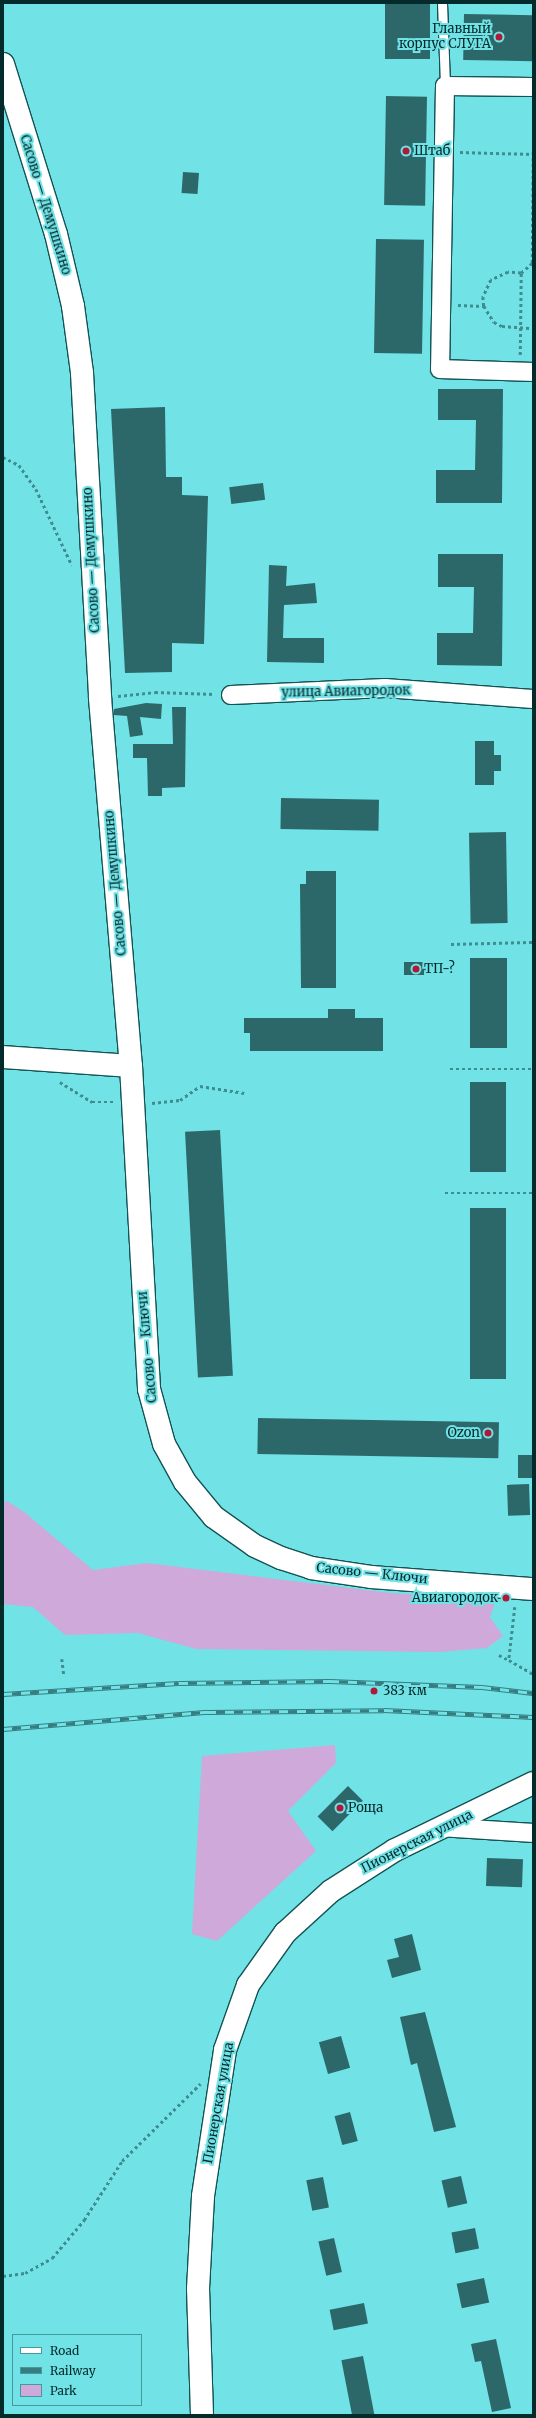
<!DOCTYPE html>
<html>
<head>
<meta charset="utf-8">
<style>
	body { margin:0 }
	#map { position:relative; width:536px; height:2418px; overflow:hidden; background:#71e2e6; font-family:Merriweather,serif }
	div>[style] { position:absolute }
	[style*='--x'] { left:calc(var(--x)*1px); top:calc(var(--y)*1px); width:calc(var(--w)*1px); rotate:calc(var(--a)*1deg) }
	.green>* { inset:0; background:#cfa9da }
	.building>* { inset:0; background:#2c686a; transform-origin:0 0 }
	.path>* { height:2.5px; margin-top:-1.25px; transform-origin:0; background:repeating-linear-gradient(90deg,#3e8d90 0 3px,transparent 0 6px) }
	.roads { filter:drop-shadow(1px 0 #135355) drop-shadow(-1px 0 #135355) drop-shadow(0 1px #135355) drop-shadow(0 -1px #135355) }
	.service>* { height:9px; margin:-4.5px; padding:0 4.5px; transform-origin:4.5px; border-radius:4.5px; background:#fff }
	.minor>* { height:18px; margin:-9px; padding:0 9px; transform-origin:9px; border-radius:9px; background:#fff }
	.tertiary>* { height:22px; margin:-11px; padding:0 11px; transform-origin:11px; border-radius:11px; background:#fff }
	.rail>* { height:4.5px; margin-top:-2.25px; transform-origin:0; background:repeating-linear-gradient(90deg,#71e2e6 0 9px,#357d80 0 18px); box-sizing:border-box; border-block:1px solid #357d80 }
	.dots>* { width:11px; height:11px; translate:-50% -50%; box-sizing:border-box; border:2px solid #71e2e6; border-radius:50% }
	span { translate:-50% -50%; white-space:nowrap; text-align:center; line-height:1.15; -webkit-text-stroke:4px #71e2e6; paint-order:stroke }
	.poi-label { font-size:13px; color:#042b2c }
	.right { translate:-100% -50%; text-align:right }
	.left { translate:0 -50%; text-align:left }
	.street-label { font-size:13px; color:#042b2c }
	.frame { position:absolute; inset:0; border:4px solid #042b2c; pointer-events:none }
	.legend { position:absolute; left:12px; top:2334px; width:130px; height:72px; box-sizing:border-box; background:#71e2e6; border:1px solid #45999c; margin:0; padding:5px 7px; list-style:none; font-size:12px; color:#042b2c }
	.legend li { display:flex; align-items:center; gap:8px; height:20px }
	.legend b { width:20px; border:1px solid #45999c }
</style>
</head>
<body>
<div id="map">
	<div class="green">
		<div style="clip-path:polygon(7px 1501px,24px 1512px,93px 1570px,147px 1563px,390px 1593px,485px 1599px,495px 1603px,490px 1617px,503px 1636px,487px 1648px,440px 1652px,196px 1649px,138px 1633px,65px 1635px,33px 1607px,3px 1604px,3px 1502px)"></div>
		<div style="clip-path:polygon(335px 1745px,336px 1763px,288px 1811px,316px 1851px,217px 1941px,192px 1934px,202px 1756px)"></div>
	</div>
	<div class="building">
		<div style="left:385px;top:3px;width:45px;height:56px"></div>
		<div style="left:464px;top:14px;width:69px;height:46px;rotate:1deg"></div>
		<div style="left:386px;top:96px;width:41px;height:109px;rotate:1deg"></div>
		<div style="left:183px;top:172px;width:16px;height:21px;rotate:4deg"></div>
		<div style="left:376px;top:239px;width:48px;height:114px;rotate:1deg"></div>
		<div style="clip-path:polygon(438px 389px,503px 389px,502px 503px,436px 503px,436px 470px,475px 470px,476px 420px,438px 420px)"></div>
		<div style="clip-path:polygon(165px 407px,166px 477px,182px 477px,182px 495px,208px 496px,204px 644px,172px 643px,172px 672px,125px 673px,111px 409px)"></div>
		<div style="left:263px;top:483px;width:17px;height:34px;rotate:83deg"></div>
		<div style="clip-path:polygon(438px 554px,503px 554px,502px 666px,437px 665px,437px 633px,473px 633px,474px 587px,438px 587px)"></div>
		<div style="clip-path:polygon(269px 565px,287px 566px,286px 586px,315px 583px,317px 603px,284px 605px,283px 638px,324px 638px,324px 663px,267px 662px)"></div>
		<div style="clip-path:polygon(146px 703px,162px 704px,161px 719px,140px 717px,143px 735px,130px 737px,127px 716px,114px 715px,114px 709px)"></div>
		<div style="clip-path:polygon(172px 707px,186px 707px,185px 787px,162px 788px,162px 796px,148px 796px,147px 758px,133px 758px,133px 744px,173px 744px)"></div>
		<div style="clip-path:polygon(475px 741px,494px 741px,494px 755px,501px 755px,501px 771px,494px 771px,494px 785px,475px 785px)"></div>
		<div style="left:281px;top:798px;width:98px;height:31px;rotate:1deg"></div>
		<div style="left:506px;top:832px;width:91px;height:37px;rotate:89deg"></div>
		<div style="clip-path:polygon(306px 871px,336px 871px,336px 988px,301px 988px,300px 884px,306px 884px)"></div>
		<div style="left:507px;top:958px;width:90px;height:37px;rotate:90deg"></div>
		<div style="left:404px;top:962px;width:24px;height:13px"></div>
		<div style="clip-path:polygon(328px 1009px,355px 1009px,355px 1018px,383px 1018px,383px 1051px,250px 1051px,250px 1033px,244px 1033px,244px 1018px,328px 1018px)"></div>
		<div style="left:470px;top:1082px;width:36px;height:90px"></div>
		<div style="left:220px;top:1130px;width:246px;height:35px;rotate:87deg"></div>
		<div style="left:470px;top:1208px;width:36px;height:171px"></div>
		<div style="left:258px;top:1418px;width:241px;height:36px;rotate:1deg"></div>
		<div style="left:518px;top:1455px;width:15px;height:23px"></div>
		<div style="left:529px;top:1484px;width:31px;height:22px;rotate:88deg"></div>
		<div style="left:348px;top:1786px;width:21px;height:43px;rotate:45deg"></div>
		<div style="left:487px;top:1858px;width:36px;height:28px;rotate:2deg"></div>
		<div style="clip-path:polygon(412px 1934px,421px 1970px,392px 1978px,387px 1960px,399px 1957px,394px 1939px)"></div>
		<div style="clip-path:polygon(425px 2012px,456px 2127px,434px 2132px,417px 2063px,411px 2065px,400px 2017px)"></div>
		<div style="left:341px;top:2036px;width:33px;height:23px;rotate:74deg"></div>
		<div style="left:350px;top:2112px;width:30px;height:16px;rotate:75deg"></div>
		<div style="left:461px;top:2176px;width:28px;height:20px;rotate:77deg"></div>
		<div style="left:323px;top:2177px;width:31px;height:17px;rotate:79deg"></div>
		<div style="left:475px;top:2228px;width:21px;height:24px;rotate:79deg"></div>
		<div style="left:334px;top:2238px;width:35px;height:16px;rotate:77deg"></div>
		<div style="left:484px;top:2278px;width:25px;height:28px;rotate:78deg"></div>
		<div style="left:364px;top:2303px;width:21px;height:35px;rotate:79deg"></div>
		<div style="clip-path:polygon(496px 2339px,511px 2408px,492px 2412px,481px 2361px,475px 2362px,471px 2344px)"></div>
		<div style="left:363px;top:2356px;width:60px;height:22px;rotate:79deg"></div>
	</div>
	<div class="path">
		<div style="--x:460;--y:152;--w:73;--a:1.6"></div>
		<div style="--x:521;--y:273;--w:13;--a:-176"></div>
		<div style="--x:508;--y:272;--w:19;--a:155"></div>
		<div style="--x:491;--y:280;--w:19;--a:115"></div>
		<div style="--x:483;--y:297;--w:9;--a:84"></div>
		<div style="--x:484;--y:306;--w:19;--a:58"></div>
		<div style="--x:494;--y:322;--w:9;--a:27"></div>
		<div style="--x:502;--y:326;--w:31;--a:4"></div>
		<div style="--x:458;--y:305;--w:26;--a:2"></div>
		<div style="--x:520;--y:355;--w:82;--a:-89.3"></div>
		<div style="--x:521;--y:273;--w:15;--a:-42"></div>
		<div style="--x:532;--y:263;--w:111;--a:-89.5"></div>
		<div style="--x:3;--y:457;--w:18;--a:27"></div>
		<div style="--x:19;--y:465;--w:29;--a:55"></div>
		<div style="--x:36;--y:489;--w:84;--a:64.7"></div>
		<div style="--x:118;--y:696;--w:37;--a:-6"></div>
		<div style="--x:155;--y:692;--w:60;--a:1.9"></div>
		<div style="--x:451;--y:944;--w:82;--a:-1.4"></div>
		<div style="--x:450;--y:1069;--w:83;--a:0"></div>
		<div style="--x:60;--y:1082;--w:38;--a:32"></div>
		<div style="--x:92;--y:1102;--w:23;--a:0"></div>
		<div style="--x:152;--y:1103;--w:28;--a:-6"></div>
		<div style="--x:180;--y:1100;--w:24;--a:-35"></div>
		<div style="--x:200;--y:1086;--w:45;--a:9"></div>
		<div style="--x:445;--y:1193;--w:88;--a:0"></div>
		<div style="--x:515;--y:1607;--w:53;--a:96.5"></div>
		<div style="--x:509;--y:1660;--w:28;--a:30"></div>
		<div style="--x:499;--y:1655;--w:11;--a:27"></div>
		<div style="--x:62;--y:1659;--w:17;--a:83"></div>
		<div style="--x:3;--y:2276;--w:22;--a:-8"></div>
		<div style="--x:25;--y:2273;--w:31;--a:-29"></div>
		<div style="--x:52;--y:2258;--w:50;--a:-49.9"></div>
		<div style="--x:84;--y:2220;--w:70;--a:-57.2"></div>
		<div style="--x:122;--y:2161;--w:110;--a:-44.6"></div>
	</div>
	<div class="roads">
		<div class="service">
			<div style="--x:442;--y:3;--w:83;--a:87.9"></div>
		</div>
		<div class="minor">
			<div style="--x:533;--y:87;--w:88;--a:-179.3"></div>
			<div style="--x:445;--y:86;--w:283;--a:91"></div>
			<div style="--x:440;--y:369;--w:93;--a:1.8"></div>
			<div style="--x:231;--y:695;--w:154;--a:-2.6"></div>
			<div style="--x:385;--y:688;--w:148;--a:4.3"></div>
			<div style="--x:440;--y:1827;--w:93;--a:3.7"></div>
		</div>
		<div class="tertiary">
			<div style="--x:3;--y:64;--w:178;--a:72.7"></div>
			<div style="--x:56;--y:234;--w:74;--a:76.7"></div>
			<div style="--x:73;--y:306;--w:68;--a:82.3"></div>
			<div style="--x:82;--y:373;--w:325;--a:86.8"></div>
			<div style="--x:100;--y:698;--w:369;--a:85.2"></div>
			<div style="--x:131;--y:1066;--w:324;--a:86.8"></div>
			<div style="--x:149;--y:1389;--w:57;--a:74.7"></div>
			<div style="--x:164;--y:1444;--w:43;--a:61.1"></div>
			<div style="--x:185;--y:1482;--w:45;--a:50.4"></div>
			<div style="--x:214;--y:1517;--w:50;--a:35.3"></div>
			<div style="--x:255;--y:1546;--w:29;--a:25"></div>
			<div style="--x:281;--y:1558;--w:32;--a:18"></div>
			<div style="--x:311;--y:1568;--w:62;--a:8.4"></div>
			<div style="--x:372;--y:1577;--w:161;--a:4.3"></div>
			<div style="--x:3;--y:1057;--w:128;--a:4"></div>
			<div style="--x:202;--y:2415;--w:126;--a:-91.8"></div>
			<div style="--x:198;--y:2289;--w:93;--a:-86.9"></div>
			<div style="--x:203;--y:2196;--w:148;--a:-81.4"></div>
			<div style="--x:225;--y:2050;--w:69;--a:-70.5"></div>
			<div style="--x:248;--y:1985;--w:64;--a:-54.6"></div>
			<div style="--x:285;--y:1933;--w:62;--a:-42.4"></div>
			<div style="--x:331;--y:1891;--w:76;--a:-32.6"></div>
			<div style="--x:395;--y:1850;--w:153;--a:-25.9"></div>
		</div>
	</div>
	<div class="rail">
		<div style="--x:3;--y:1694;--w:176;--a:-3.6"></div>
		<div style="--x:179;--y:1683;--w:151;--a:-0.8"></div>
		<div style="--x:330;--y:1681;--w:152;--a:2.3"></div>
		<div style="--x:482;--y:1687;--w:51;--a:6.7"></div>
		<div style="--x:3;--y:1729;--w:205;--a:-4.8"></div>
		<div style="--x:207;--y:1712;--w:177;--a:-0.6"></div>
		<div style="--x:384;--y:1710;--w:149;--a:2.7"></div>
	</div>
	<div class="dots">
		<div style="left:499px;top:37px;background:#ae1936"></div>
		<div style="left:406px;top:151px;background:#ae1936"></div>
		<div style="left:416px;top:969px;background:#ae1936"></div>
		<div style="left:488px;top:1433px;background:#ae1936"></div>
		<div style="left:506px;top:1598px;background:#ae1936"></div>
		<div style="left:374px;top:1691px;background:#ae1936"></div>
		<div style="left:340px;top:1808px;background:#ae1936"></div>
	</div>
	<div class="poi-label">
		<span class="right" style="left:491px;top:37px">Главный<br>корпус СЛУГА</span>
		<span class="left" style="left:414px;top:151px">Штаб</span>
		<span class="left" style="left:424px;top:969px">ТП-?</span>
		<span class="right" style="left:480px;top:1433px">Ozon</span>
		<span class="right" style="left:498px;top:1598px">Авиагородок</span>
		<span class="left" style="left:383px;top:1691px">383 км</span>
		<span class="left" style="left:348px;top:1808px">Роща</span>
	</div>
	<div class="street-label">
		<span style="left:45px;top:205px;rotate:73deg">Сасово — Демушкино</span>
		<span style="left:92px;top:560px;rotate:-93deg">Сасово — Демушкино</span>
		<span style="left:346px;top:692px;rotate:-1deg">улица Авиагородок</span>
		<span style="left:116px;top:883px;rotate:-95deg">Сасово — Демушкино</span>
		<span style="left:148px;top:1347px;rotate:-95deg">Сасово — Ключи</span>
		<span style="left:372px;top:1574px;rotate:6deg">Сасово — Ключи</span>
		<span style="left:417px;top:1842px;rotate:-27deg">Пионерская улица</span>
		<span style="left:219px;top:2103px;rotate:-80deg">Пионерская улица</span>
	</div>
	<div class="frame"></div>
	<ul class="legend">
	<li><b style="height:5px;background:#fff"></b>Road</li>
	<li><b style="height:5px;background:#357d80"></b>Railway</li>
	<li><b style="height:11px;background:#cfa9da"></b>Park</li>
	</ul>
</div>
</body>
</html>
